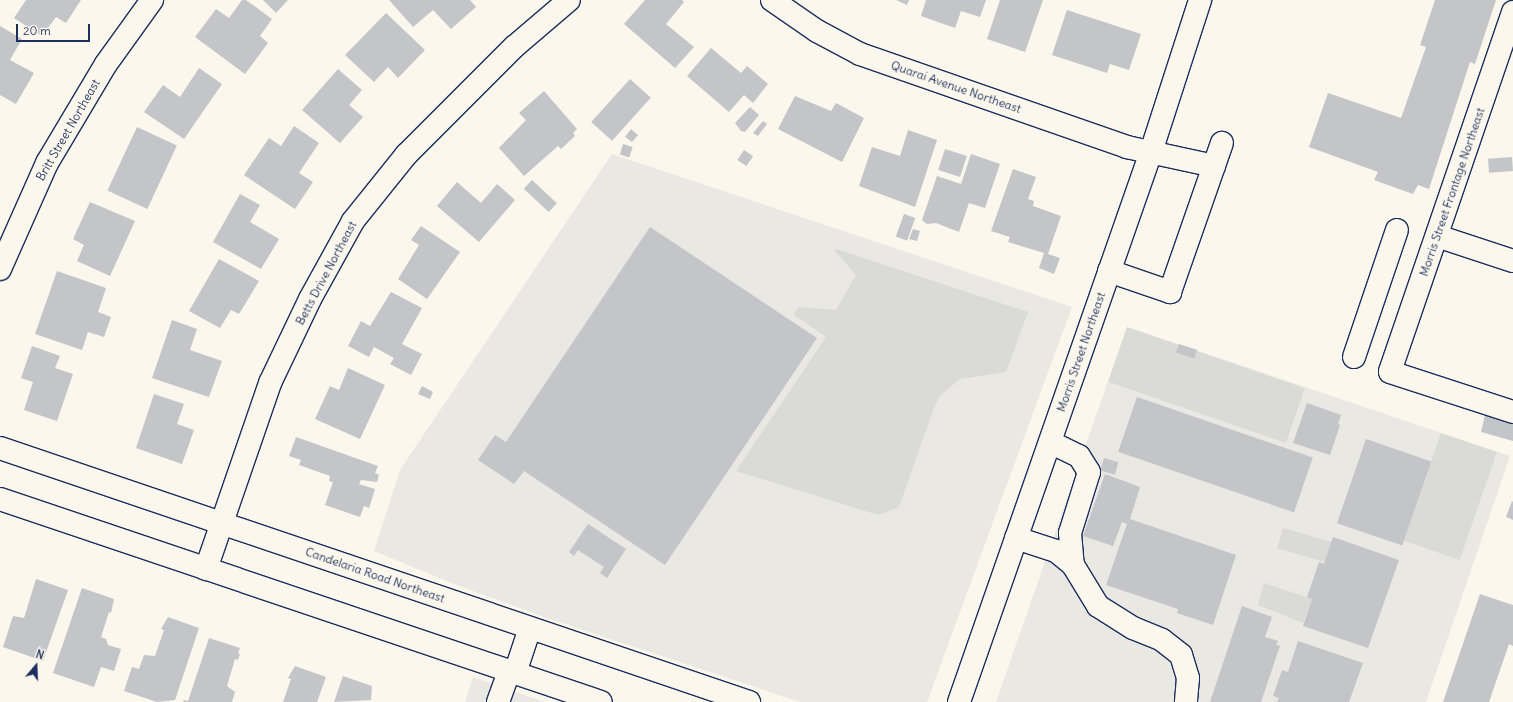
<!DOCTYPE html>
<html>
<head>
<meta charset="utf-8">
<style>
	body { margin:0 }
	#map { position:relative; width:1513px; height:702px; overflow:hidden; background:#fbf7ec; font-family:Delius,sans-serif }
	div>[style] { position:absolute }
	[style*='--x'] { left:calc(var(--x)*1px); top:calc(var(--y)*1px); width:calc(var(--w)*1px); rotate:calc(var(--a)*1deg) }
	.built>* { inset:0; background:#eae8e2 }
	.green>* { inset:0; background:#dadad7; transform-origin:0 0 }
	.building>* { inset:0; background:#c3c5c9; transform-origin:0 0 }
	.roads { filter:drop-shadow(1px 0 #1b2f5e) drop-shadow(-1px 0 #1b2f5e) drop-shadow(0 1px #1b2f5e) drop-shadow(0 -1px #1b2f5e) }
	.minor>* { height:22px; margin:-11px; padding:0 11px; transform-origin:11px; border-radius:11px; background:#fbf7ec }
	.major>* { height:22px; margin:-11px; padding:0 11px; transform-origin:11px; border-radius:11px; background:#fbf7ec }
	span { translate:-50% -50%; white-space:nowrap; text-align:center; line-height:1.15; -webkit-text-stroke:4px #fbf7ec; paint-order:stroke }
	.street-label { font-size:12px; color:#1b2f5e }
	.north { position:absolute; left:16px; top:646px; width:40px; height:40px; -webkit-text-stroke:3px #fbf7ec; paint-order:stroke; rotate:19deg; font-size:11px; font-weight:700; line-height:16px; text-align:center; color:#1b2f5e }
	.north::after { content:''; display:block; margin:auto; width:14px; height:18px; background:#1b2f5e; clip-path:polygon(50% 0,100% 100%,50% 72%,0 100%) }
	.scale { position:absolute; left:16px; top:24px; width:74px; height:18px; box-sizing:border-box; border:2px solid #1b2f5e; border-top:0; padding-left:5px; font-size:12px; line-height:14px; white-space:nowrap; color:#1b2f5e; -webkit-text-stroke:3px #fbf7ec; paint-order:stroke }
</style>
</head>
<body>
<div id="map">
	<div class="built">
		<div style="clip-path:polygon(612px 154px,1072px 307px,927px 702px,800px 702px,544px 617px,459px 586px,374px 551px,400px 470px)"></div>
		<div style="clip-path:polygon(1127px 327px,1510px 456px,1426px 702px,996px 702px)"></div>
		<div style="clip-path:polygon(473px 677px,545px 702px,465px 702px)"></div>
	</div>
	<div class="green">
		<div style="clip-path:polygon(836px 249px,1028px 312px,1006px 372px,960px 379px,941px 395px,935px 405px,899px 507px,878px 515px,736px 471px,826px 337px,794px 315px,798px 307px,836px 310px,856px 275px,835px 251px)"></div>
		<div style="left:1127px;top:327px;width:188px;height:58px;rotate:19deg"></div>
		<div style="left:1441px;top:433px;width:59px;height:114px;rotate:19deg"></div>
		<div style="left:1283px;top:528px;width:51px;height:21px;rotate:16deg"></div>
		<div style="clip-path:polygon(1264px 583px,1312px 599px,1303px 623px,1258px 605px)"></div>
	</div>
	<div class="building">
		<div style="clip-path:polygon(26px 0,81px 0,66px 23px,56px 17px,42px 36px,14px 18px)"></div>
		<div style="clip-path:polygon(242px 0,246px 0,272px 19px,260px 36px,268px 43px,245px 74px,195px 37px,216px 9px,229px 18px)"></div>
		<div style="clip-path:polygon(263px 0,288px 0,276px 13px)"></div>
		<div style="clip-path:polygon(389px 0,470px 0,476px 7px,451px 29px,433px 10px,413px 27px)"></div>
		<div style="clip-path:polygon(645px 0,682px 0,684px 2px,666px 24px,694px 47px,675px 68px,624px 24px)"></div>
		<div style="clip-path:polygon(896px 0,909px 0,907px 5px)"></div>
		<div style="clip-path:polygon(926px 0,986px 0,980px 17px,961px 11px,955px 28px,921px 16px)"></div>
		<div style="clip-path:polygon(1000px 0,1043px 0,1025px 52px,987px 39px)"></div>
		<div style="clip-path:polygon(1435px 0,1496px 0,1475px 64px,1470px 62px,1429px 189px,1418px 185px,1413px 194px,1374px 180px,1378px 172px,1309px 147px,1328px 93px,1401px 118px,1426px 47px,1420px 45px)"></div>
		<div style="clip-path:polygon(1067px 10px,1141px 34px,1129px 70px,1110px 64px,1107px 73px,1052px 55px)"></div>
		<div style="clip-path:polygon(386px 13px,425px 50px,398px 78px,388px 67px,374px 82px,345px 55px)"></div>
		<div style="clip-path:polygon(0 26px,22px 39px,10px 60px,34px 73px,16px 104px,0 95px)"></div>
		<div style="clip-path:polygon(711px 48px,741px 73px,747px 66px,768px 84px,753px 103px,744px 95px,729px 112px,687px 76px)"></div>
		<div style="clip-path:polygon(199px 68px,222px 84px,184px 139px,144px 112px,163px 85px,180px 97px)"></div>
		<div style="clip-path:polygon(338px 69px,362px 90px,349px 105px,363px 117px,340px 143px,302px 110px)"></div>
		<div style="left:630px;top:79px;width:28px;height:58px;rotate:42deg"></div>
		<div style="clip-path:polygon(544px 91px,577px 129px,573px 133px,575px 136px,561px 149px,558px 146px,524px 176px,499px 148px,526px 120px,519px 113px)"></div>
		<div style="clip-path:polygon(795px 96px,831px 111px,836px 103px,864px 118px,842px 162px,778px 129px)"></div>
		<div style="clip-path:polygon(750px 107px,759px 115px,745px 132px,741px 131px,735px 123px)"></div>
		<div style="clip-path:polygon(763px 121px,767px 124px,758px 136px,753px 133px)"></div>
		<div style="clip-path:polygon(294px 126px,319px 143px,299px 173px,313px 182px,295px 209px,244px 175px,269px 138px,281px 146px)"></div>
		<div style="left:137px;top:127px;width:44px;height:70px;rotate:25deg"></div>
		<div style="clip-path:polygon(631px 129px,638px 135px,632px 142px,625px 137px)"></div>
		<div style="clip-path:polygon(908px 130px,937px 140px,915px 207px,859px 186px,872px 147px,900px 156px)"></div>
		<div style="left:623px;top:144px;width:10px;height:11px;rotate:17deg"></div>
		<div style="left:945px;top:149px;width:23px;height:22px;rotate:18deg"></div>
		<div style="left:744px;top:150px;width:11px;height:12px;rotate:34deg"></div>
		<div style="clip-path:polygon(971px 154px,1000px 164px,985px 208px,969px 203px,959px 232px,936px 223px,927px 224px,922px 220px,937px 176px,961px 184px)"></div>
		<div style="left:1512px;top:157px;width:14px;height:24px;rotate:86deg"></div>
		<div style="clip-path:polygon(1013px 169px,1036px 177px,1028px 199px,1034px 201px,1033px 206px,1061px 216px,1048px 254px,1060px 258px,1054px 274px,1039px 268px,1044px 253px,1008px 242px,1010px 237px,991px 231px)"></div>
		<div style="left:532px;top:180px;width:34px;height:12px;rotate:43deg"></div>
		<div style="clip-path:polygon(457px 182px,481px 203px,497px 184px,515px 200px,479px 242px,437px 206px)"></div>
		<div style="clip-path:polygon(240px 194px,260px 205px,250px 222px,279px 239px,261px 269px,213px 242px)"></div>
		<div style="clip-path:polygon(90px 202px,135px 221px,110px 276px,77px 261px,84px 245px,73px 239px)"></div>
		<div style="left:904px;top:214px;width:12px;height:24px;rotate:20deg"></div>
		<div style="clip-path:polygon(421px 226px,460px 252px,427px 299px,398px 279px,419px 245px,411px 240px)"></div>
		<div style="clip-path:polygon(650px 227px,817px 338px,665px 565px,524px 471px,514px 484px,478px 460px,495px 435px,506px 442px)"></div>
		<div style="clip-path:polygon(913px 229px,920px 231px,917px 241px,909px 239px)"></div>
		<div style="clip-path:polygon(219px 259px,259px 281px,239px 314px,231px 310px,220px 328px,189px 311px)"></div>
		<div style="clip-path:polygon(57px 271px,106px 288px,98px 312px,111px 317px,104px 337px,88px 332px,82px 350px,35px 334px)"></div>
		<div style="clip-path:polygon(391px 292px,422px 308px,402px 344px,422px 354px,411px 375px,390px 364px,394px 358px,374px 347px,369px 357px,348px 346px,361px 321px,370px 326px)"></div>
		<div style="clip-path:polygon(172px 320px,197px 329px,190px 350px,222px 361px,209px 397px,152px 378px)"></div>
		<div style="left:1179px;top:344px;width:19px;height:9px;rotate:18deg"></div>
		<div style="clip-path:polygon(32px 346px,60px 356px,55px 368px,73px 374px,57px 421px,24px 410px,33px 382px,21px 378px)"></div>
		<div style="clip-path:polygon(348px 368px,385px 385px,360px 439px,315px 419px,330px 386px,339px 390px)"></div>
		<div style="clip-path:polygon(422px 386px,433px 392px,430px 399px,418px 394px)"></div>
		<div style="clip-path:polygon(154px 394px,184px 404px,177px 424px,194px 430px,182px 464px,136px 448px)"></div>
		<div style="left:1137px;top:397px;width:186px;height:58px;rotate:19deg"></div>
		<div style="clip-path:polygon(1307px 403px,1341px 415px,1338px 424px,1340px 425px,1330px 455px,1293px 443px)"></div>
		<div style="clip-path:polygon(1485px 415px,1513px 423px,1513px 441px,1481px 432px)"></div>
		<div style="clip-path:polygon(296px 437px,378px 466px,375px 473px,379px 475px,377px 482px,361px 480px,359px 484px,375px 489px,369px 508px,364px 506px,360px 517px,325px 505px,333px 482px,329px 481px,330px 476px,299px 465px,301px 460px,289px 456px)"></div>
		<div style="left:1366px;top:439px;width:69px;height:89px;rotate:19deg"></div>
		<div style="left:1104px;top:458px;width:15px;height:13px;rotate:16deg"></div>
		<div style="clip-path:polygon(1105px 474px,1140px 487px,1130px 519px,1236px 555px,1213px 625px,1177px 613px,1178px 609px,1106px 585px,1127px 524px,1122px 522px,1113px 546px,1083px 536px)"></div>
		<div style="clip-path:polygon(1512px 501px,1513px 502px,1513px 520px,1506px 517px)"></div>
		<div style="clip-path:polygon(588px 524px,626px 549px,607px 578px,600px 573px,604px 567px,578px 550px,574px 556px,569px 552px)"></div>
		<div style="clip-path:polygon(1333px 537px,1399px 560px,1368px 648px,1303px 626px,1312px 599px,1307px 597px,1319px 562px,1324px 564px)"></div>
		<div style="clip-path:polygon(36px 579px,68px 590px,43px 661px,3px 647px,13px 616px,24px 618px)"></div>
		<div style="clip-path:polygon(82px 588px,114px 599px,111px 613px,109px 612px,101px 637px,106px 639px,108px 645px,121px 649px,114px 671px,101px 667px,94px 687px,53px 673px)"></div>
		<div style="clip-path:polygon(1480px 594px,1513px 605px,1513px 646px,1509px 644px,1489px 702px,1443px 702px)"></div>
		<div style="clip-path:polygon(1242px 606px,1272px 617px,1265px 637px,1278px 641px,1276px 645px,1280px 646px,1261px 702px,1210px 702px)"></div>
		<div style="clip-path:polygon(168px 617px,199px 628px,175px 700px,157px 702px,124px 691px,132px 667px,139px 669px,144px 655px,155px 656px,164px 630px,161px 629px)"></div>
		<div style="clip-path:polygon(209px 638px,240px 648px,238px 653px,240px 654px,238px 660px,235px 659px,227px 686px,235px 692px,232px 702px,183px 702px,184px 700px,188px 701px)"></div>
		<div style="clip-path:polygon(1298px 641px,1363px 663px,1349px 702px,1277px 702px,1279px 698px,1273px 696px,1282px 670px,1288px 672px)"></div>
		<div style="clip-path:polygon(295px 666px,326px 677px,317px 702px,283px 702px,291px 679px,288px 678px)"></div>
		<div style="clip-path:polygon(343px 676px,372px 686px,371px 700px,334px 702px)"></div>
	</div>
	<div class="roads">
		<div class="minor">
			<div style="--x:772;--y:0;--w:55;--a:34.6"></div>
			<div style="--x:817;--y:31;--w:49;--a:28.1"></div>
			<div style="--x:860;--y:54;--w:283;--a:19.2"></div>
			<div style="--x:1127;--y:147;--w:89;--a:12.3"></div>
			<div style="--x:1513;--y:12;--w:380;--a:108.9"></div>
			<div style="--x:1390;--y:372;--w:129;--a:18"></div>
			<div style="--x:1437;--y:236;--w:80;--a:18.2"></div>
			<div style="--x:0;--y:269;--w:116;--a:-66.1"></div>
			<div style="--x:47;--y:163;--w:115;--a:-59.2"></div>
			<div style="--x:106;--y:64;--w:79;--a:-54.3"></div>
			<div style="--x:1109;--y:271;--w:65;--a:19"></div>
			<div style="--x:1170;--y:292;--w:158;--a:-70.8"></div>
			<div style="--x:1354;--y:357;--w:134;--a:-71.3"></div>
			<div style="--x:1050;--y:442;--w:32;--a:26"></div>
			<div style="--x:1079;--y:456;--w:19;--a:58"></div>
			<div style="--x:1089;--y:472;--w:64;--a:107.3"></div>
			<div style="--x:1070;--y:533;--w:32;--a:85"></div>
			<div style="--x:1016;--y:538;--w:42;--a:18"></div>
			<div style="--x:1056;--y:551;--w:22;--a:39"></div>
			<div style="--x:1073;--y:565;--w:48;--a:58.6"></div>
			<div style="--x:1098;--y:606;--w:41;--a:32.2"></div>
			<div style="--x:1133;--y:628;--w:31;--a:22"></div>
			<div style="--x:1162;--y:640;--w:24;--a:38"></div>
			<div style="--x:1181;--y:655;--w:24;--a:73"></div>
			<div style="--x:1188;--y:678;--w:24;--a:95"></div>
			<div style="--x:206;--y:569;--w:197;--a:-71"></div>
			<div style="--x:270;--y:383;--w:93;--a:-64.5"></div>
			<div style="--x:310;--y:299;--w:89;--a:-61.1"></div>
			<div style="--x:353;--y:221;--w:85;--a:-51.2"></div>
			<div style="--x:406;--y:155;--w:153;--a:-45"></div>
			<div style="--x:514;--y:47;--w:72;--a:-40.5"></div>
			<div style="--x:515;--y:673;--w:47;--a:-71.6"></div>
			<div style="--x:498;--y:702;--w:33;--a:-70"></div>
			<div style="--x:959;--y:702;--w:583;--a:-70.76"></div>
			<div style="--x:1151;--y:152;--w:160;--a:-72.1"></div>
		</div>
		<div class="major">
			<div style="--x:0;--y:448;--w:791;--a:18.73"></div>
			<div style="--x:0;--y:499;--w:634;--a:18.66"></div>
		</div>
	</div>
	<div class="street-label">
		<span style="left:956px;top:87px;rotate:19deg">Quarai Avenue Northeast</span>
		<span style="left:68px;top:130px;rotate:-60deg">Britt Street Northeast</span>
		<span style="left:1452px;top:192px;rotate:-71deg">Morris Street Frontage Northeast</span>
		<span style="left:326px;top:273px;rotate:-62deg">Betts Drive Northeast</span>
		<span style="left:1081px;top:352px;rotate:-71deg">Morris Street Northeast</span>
		<span style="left:375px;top:575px;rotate:19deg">Candelaria Road Northeast</span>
	</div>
	<div class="north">N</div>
	<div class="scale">20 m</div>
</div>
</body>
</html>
